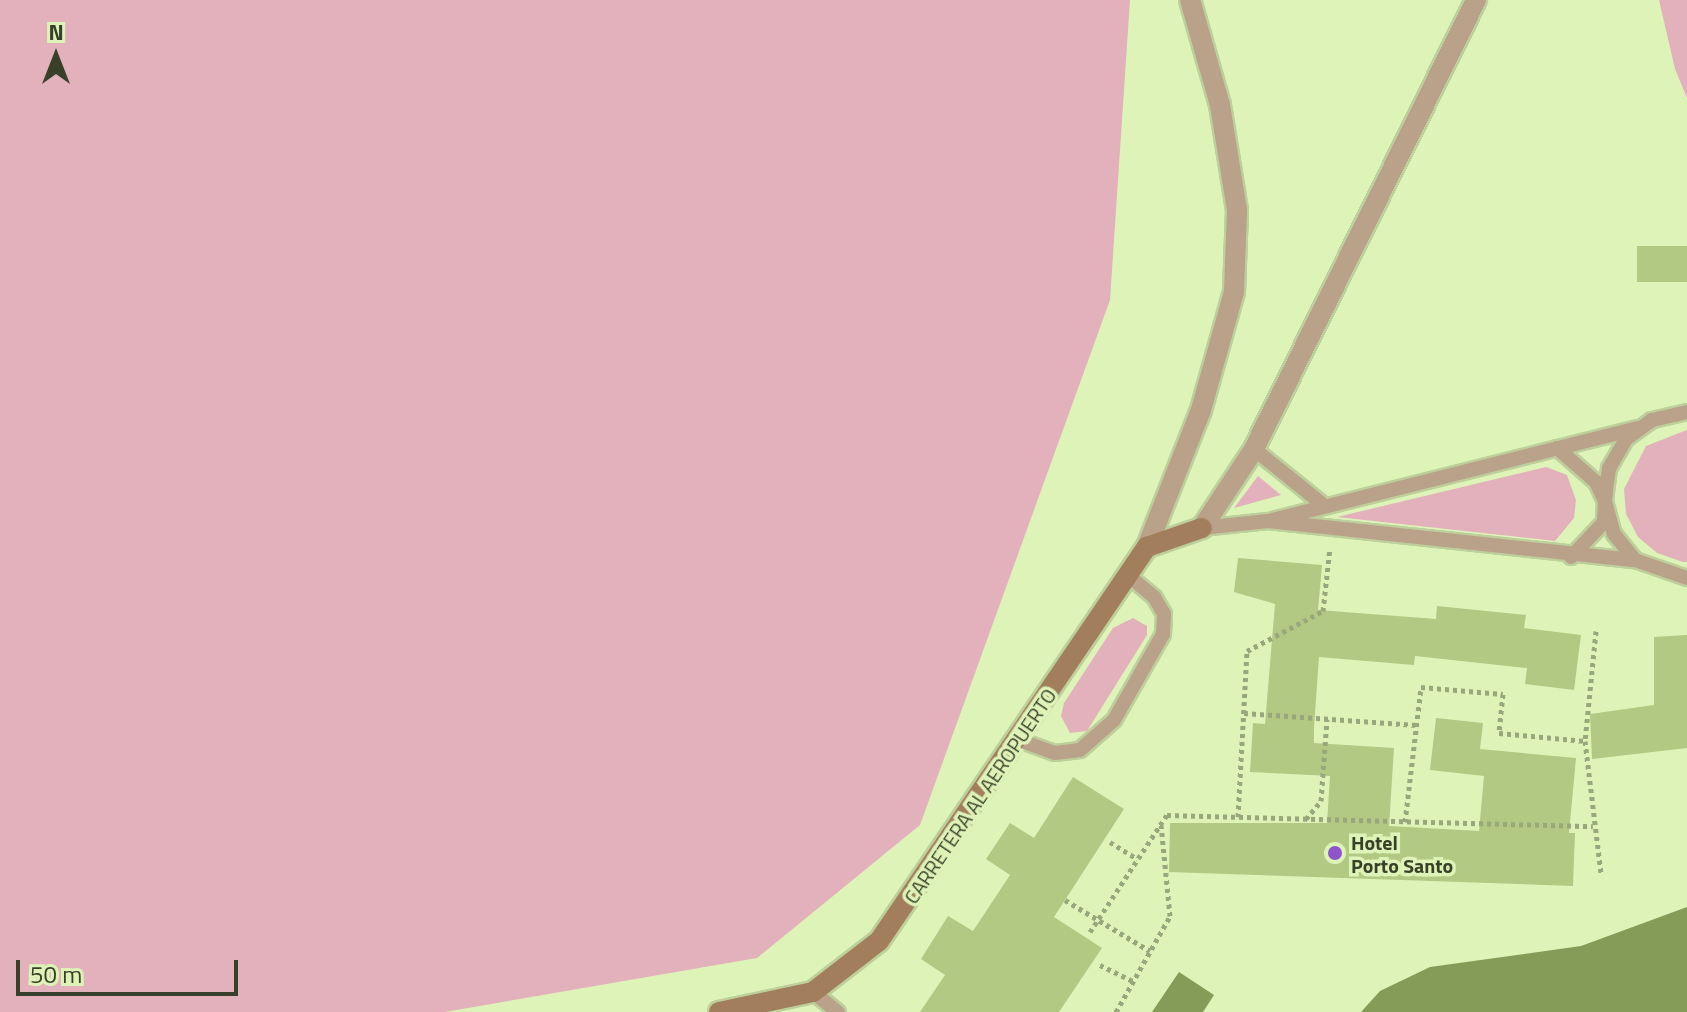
<!DOCTYPE html>
<html>
<head>
<meta charset="utf-8">
<style>
	body { margin:0 }
	#map { position:relative; width:1687px; height:1012px; overflow:hidden; background:#def3b8; font-family:"Titillium Web",sans-serif }
	div>[style] { position:absolute }
	[style*='--x'] { left:calc(var(--x)*1px); top:calc(var(--y)*1px); width:calc(var(--w)*1px); rotate:calc(var(--a)*1deg) }
	.green>* { inset:0; background:#e3b1bc }
	.water>* { inset:0; background:#859c58 }
	.building>* { inset:0; background:#b1c983; transform-origin:0 0 }
	.path>* { height:5px; margin-top:-2.5px; transform-origin:0; background:repeating-linear-gradient(90deg,#99a87c 0 4px,transparent 0 8px) }
	.roads { filter:drop-shadow(2px 0 #bdcf9b) drop-shadow(-2px 0 #bdcf9b) drop-shadow(0 2px #bdcf9b) drop-shadow(0 -2px #bdcf9b) }
	.lane>* { height:14px; margin:-7px; padding:0 7px; transform-origin:7px; border-radius:7px; background:#baa18a }
	.street>* { height:20px; margin:-10px; padding:0 10px; transform-origin:10px; border-radius:10px; background:#baa18a }
	.secondary>* { height:20px; margin:-10px; padding:0 10px; transform-origin:10px; border-radius:10px; background:#a27e5c }
	.dots>* { width:22px; height:22px; translate:-50% -50%; box-sizing:border-box; border:4px solid #def3b8; border-radius:50% }
	span { translate:-50% -50%; white-space:nowrap; text-align:center; line-height:1.15; -webkit-text-stroke:7px #def3b8; paint-order:stroke }
	.street-label { font-size:20px; color:#384029 }
	.poi-label { font-size:20px; color:#384029; font-weight:700 }
	.left { translate:0 -50%; text-align:left }
	.north { position:absolute; left:16px; top:16px; width:80px; height:80px; -webkit-text-stroke:6px #def3b8; paint-order:stroke; rotate:0deg; font-size:22px; font-weight:700; line-height:32px; text-align:center; color:#384029 }
	.north::after { content:''; display:block; margin:auto; width:28px; height:36px; background:#384029; clip-path:polygon(50% 0,100% 100%,50% 72%,0 100%) }
	.scale { position:absolute; left:16px; top:960px; width:222px; height:36px; box-sizing:border-box; border:4px solid #384029; border-top:0; padding-left:10px; font-size:24px; line-height:28px; white-space:nowrap; color:#384029; -webkit-text-stroke:6px #def3b8; paint-order:stroke }
</style>
</head>
<body>
<div id="map">
	<div class="green">
		<div style="clip-path:polygon(0 0,1130px 0,1110px 300px,920px 825px,757px 958px,445px 1012px,0 1012px)"></div>
		<div style="clip-path:polygon(1659px 0,1687px 0,1687px 98px,1675px 69px)"></div>
		<div style="clip-path:polygon(1687px 430px,1687px 562px,1683px 562px,1657px 553px,1638px 537px,1626px 514px,1624px 489px,1646px 446px)"></div>
		<div style="clip-path:polygon(1546px 467px,1567px 475px,1576px 500px,1574px 518px,1555px 541px,1337px 517px)"></div>
		<div style="clip-path:polygon(1258px 476px,1281px 495px,1234px 508px)"></div>
		<div style="clip-path:polygon(1133px 618px,1147px 626px,1147px 635px,1087px 731px,1070px 733px,1061px 716px,1064px 703px,1113px 628px)"></div>
	</div>
	<div class="water">
		<div style="clip-path:polygon(1687px 907px,1687px 1012px,1361px 1012px,1380px 991px,1430px 967px,1581px 946px)"></div>
		<div style="clip-path:polygon(1179px 972px,1214px 995px,1203px 1012px,1152px 1012px)"></div>
	</div>
	<div class="building">
		<div style="left:1687px;top:246px;width:36px;height:50px;rotate:90deg"></div>
		<div style="clip-path:polygon(1238px 558px,1322px 565px,1318px 610px,1436px 619px,1437px 606px,1526px 615px,1524px 628px,1581px 635px,1574px 690px,1525px 684px,1527px 668px,1415px 656px,1414px 665px,1319px 657px,1314px 727px,1314px 743px,1394px 748px,1389px 826px,1479px 831px,1484px 776px,1430px 770px,1436px 718px,1483px 723px,1480px 749px,1576px 758px,1569px 833px,1575px 833px,1573px 886px,1169px 872px,1170px 823px,1327px 823px,1330px 776px,1250px 772px,1253px 723px,1265px 724px,1275px 604px,1234px 592px)"></div>
		<div style="clip-path:polygon(1687px 635px,1687px 748px,1592px 759px,1590px 714px,1654px 705px,1654px 637px)"></div>
		<div style="clip-path:polygon(1073px 777px,1124px 809px,1054px 917px,1102px 948px,1059px 1012px,920px 1012px,945px 975px,921px 959px,948px 916px,973px 931px,1010px 875px,986px 859px,1010px 823px,1034px 838px)"></div>
	</div>
	<div class="path">
		<div style="--x:1596;--y:631;--w:111;--a:95.7"></div>
		<div style="--x:1585;--y:741;--w:133;--a:83.1"></div>
		<div style="--x:1244;--y:713;--w:173;--a:4"></div>
		<div style="--x:1238;--y:817;--w:166;--a:-86.9"></div>
		<div style="--x:1247;--y:651;--w:86;--a:-27.8"></div>
		<div style="--x:1323;--y:611;--w:63;--a:-83.7"></div>
		<div style="--x:1306;--y:819;--w:23;--a:-50"></div>
		<div style="--x:1321;--y:801;--w:82;--a:-85.8"></div>
		<div style="--x:1405;--y:822;--w:136;--a:-83.2"></div>
		<div style="--x:1421;--y:687;--w:82;--a:4.9"></div>
		<div style="--x:1503;--y:694;--w:39;--a:96"></div>
		<div style="--x:1499;--y:733;--w:86;--a:5.3"></div>
		<div style="--x:1110;--y:842;--w:32;--a:32"></div>
		<div style="--x:1065;--y:900;--w:99;--a:31"></div>
		<div style="--x:1090;--y:932;--w:140;--a:-56.7"></div>
		<div style="--x:1167;--y:815;--w:426;--a:1.5"></div>
		<div style="--x:1100;--y:965;--w:37;--a:26"></div>
		<div style="--x:1116;--y:1012;--w:110;--a:-60.6"></div>
		<div style="--x:1170;--y:916;--w:91;--a:-95.6"></div>
	</div>
	<div class="roads">
		<div class="lane">
			<div style="--x:1687;--y:412;--w:36;--a:167"></div>
			<div style="--x:1652;--y:420;--w:32;--a:144"></div>
			<div style="--x:1626;--y:439;--w:34;--a:120"></div>
			<div style="--x:1609;--y:468;--w:33;--a:97"></div>
			<div style="--x:1605;--y:501;--w:34;--a:75"></div>
			<div style="--x:1614;--y:534;--w:33;--a:51"></div>
			<div style="--x:1635;--y:560;--w:55;--a:19.1"></div>
			<div style="--x:1557;--y:448;--w:52;--a:41.1"></div>
			<div style="--x:1596;--y:482;--w:21;--a:65"></div>
			<div style="--x:1605;--y:501;--w:21;--a:93"></div>
			<div style="--x:1604;--y:522;--w:48;--a:133.3"></div>
			<div style="--x:1254;--y:449;--w:86;--a:38.9"></div>
			<div style="--x:1272;--y:520;--w:377;--a:-14.1"></div>
			<div style="--x:1202;--y:528;--w:66;--a:-6.1"></div>
			<div style="--x:1268;--y:521;--w:369;--a:6.1"></div>
			<div style="--x:1019;--y:740;--w:38;--a:20"></div>
			<div style="--x:1055;--y:753;--w:25;--a:-7"></div>
			<div style="--x:1080;--y:750;--w:45;--a:-41.4"></div>
			<div style="--x:1114;--y:720;--w:99;--a:-60.3"></div>
			<div style="--x:1163;--y:634;--w:20;--a:-87"></div>
			<div style="--x:1164;--y:614;--w:20;--a:-120"></div>
			<div style="--x:1154;--y:597;--w:33;--a:-140"></div>
			<div style="--x:813;--y:992;--w:32;--a:39"></div>
		</div>
		<div class="street">
			<div style="--x:1202;--y:528;--w:95;--a:-56.6"></div>
			<div style="--x:1254;--y:449;--w:501;--a:-63.69"></div>
			<div style="--x:1147;--y:547;--w:147;--a:-68.5"></div>
			<div style="--x:1201;--y:410;--w:123;--a:-74.4"></div>
			<div style="--x:1234;--y:292;--w:82;--a:-87.9"></div>
			<div style="--x:1237;--y:210;--w:106;--a:-99.2"></div>
			<div style="--x:1220;--y:105;--w:109;--a:-105.9"></div>
		</div>
		<div class="secondary">
			<div style="--x:719;--y:1012;--w:96;--a:-12"></div>
			<div style="--x:813;--y:992;--w:83;--a:-37.7"></div>
			<div style="--x:879;--y:941;--w:477;--a:-55.8"></div>
			<div style="--x:1147;--y:547;--w:58;--a:-19.1"></div>
		</div>
	</div>
	<div class="dots">
		<div style="left:1335px;top:853px;background:#8f54cb"></div>
	</div>
	<div class="street-label">
		<span style="left:980px;top:796px;rotate:-56deg">CARRETERA AL AEROPUERTO</span>
	</div>
	<div class="poi-label">
		<span class="left" style="left:1351px;top:854px">Hotel<br>Porto Santo</span>
	</div>
	<div class="north">N</div>
	<div class="scale">50 m</div>
</div>
</body>
</html>
